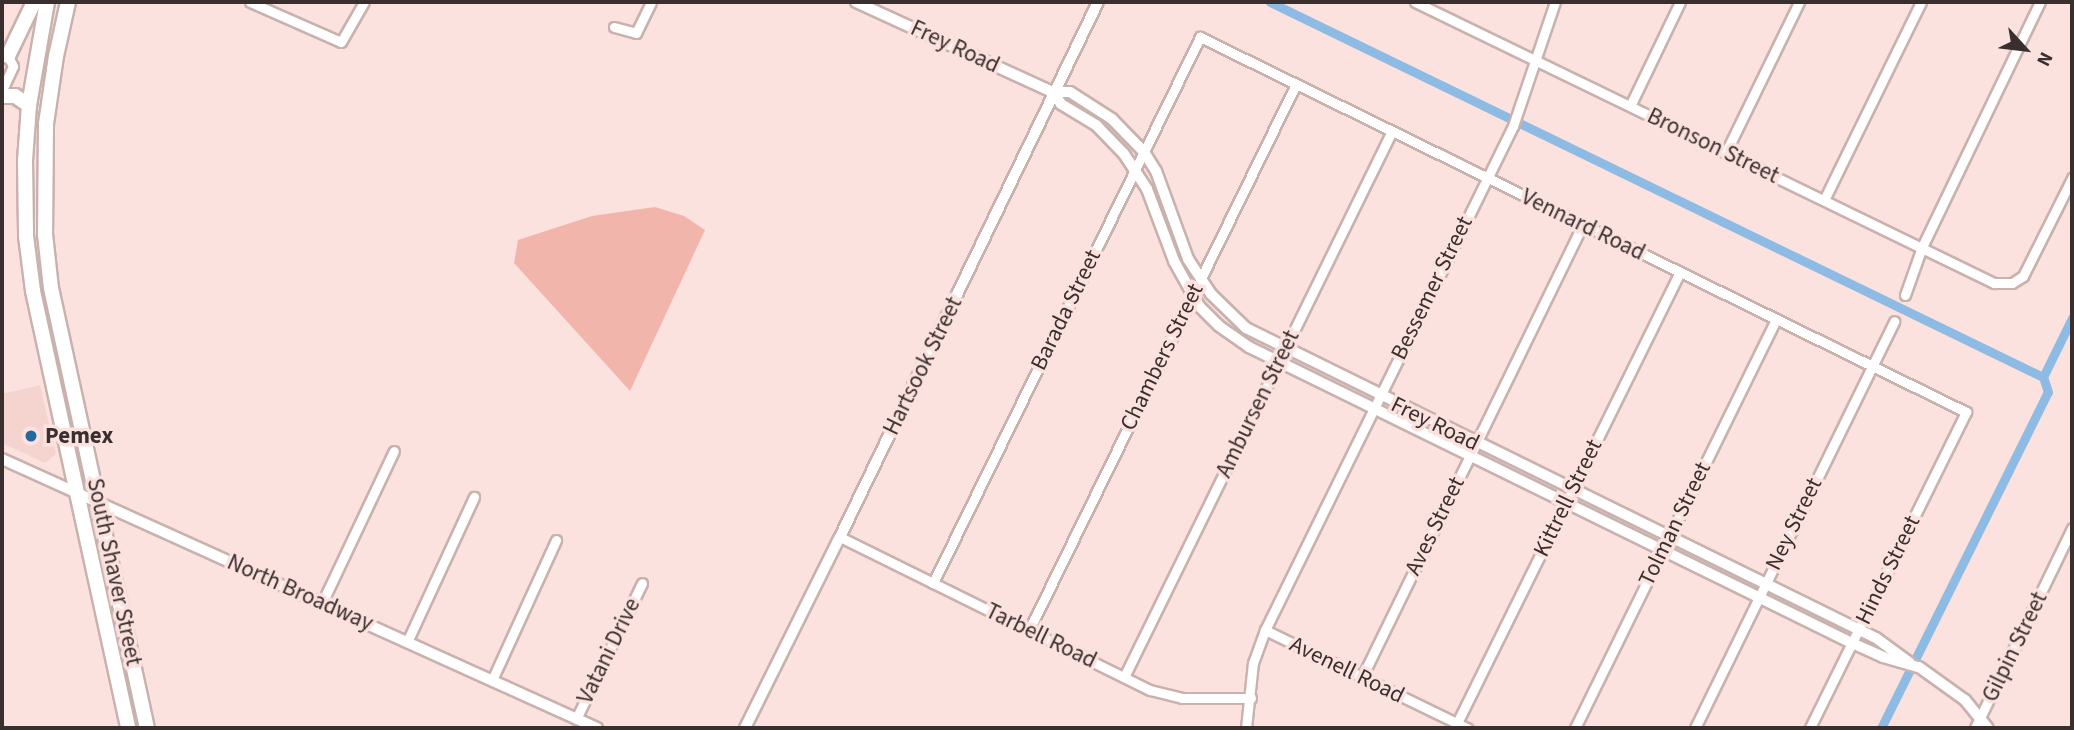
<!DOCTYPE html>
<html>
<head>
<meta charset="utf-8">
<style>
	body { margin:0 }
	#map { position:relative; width:2074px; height:730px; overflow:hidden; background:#fbe2de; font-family:"Source Sans 3",sans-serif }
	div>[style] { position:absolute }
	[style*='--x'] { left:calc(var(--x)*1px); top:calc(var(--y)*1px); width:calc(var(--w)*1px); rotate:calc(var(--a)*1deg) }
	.built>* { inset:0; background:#f5d4cf }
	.green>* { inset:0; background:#f2b5ac }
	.canal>* { height:9px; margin:-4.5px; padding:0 4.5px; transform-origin:4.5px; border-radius:4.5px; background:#8dbbe4 }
	.roads { filter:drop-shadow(2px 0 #c9b1ae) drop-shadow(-2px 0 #c9b1ae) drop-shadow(0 2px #c9b1ae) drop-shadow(0 -2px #c9b1ae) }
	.minor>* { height:9px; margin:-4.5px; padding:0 4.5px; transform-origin:4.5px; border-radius:4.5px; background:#fff }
	.tertiary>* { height:10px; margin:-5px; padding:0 5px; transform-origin:5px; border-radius:5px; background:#fff }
	.primary>* { height:14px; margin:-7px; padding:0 7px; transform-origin:7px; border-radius:7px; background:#fff }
	.dots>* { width:19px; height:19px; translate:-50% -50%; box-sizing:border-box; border:4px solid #fbe2de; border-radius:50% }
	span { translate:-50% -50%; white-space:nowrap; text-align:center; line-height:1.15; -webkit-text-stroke:7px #fbe2de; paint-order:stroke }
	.street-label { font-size:23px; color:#392f2e }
	.poi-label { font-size:23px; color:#392f2e; font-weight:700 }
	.left { translate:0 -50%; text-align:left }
	.frame { position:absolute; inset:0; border:4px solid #392f2e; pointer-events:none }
	.north { position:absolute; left:1990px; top:14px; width:70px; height:70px; -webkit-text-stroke:5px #fbe2de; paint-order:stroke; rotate:117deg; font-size:19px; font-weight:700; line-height:28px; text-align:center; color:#392f2e }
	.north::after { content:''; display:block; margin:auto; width:24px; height:32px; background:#392f2e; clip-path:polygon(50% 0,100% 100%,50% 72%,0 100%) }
</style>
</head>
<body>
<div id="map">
	<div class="built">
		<div style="clip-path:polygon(40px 385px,56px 454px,45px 463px,2px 443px,2px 394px)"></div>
	</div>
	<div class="green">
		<div style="clip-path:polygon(655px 207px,684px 216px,705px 230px,630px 391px,514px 263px,518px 240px,592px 216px)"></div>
	</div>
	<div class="canal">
		<div style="--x:1270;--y:2;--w:859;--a:25.88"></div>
		<div style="--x:1881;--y:728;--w:375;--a:-63.6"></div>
		<div style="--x:2048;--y:392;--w:16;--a:-108"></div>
		<div style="--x:2043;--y:377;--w:66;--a:-63.8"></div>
	</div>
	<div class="roads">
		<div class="minor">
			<div style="--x:250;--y:2;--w:99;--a:23.7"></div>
			<div style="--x:341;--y:42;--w:46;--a:-60.1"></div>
			<div style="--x:1415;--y:2;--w:644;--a:25.89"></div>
			<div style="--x:1994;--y:283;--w:18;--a:0"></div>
			<div style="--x:2012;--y:283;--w:13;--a:-32"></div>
			<div style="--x:2023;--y:276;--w:110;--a:-63.4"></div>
			<div style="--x:614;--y:27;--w:23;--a:15"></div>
			<div style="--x:636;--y:33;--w:34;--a:-64"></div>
			<div style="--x:2;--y:90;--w:26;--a:-65"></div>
			<div style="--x:13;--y:66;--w:11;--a:-117"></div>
			<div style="--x:1630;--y:106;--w:115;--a:-64.3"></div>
			<div style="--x:1726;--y:152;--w:167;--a:-64"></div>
			<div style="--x:1824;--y:200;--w:220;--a:-63.9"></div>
			<div style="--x:1905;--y:295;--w:51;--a:-70.5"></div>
			<div style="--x:1922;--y:247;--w:272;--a:-64.3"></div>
			<div style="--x:840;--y:537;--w:346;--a:26.3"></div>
			<div style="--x:1150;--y:690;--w:33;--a:14"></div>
			<div style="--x:1182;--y:698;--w:69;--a:0"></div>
			<div style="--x:933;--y:583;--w:608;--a:-63.94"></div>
			<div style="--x:1200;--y:37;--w:853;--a:26.08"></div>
			<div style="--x:1966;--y:412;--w:352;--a:116.3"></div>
			<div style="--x:322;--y:603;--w:168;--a:-64.7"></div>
			<div style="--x:1029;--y:630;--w:608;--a:-63.94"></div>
			<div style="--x:1265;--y:630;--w:225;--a:25.9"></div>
			<div style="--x:407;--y:642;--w:160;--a:-65.2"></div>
			<div style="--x:1124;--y:677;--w:608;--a:-63.86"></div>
			<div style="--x:1362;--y:677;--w:504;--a:-63.99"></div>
			<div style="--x:492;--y:680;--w:154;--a:-65.4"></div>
			<div style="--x:576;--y:719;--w:151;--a:-64.1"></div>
			<div style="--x:1457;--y:723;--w:503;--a:-63.69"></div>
			<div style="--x:1246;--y:728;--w:65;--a:-83.9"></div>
			<div style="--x:1253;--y:663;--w:35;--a:-70"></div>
			<div style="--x:1265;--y:630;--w:562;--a:-63.8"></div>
			<div style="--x:1513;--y:126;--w:131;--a:-71.3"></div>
			<div style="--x:1575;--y:728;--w:456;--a:-63.8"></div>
			<div style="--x:1695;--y:728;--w:453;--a:-63.9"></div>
			<div style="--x:1975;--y:728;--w:222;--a:-64.1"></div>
		</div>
		<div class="tertiary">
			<div style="--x:856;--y:2;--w:217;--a:24.6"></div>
			<div style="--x:1053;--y:92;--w:17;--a:0"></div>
			<div style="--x:1070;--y:92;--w:50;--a:32.7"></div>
			<div style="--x:1112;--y:119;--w:46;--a:45.9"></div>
			<div style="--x:1144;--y:152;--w:22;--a:58"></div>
			<div style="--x:1156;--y:171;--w:94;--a:70"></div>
			<div style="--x:1188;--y:259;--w:42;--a:56.7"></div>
			<div style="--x:1211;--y:294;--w:49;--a:44.2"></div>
			<div style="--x:1246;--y:328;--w:702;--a:26.2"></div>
			<div style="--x:1876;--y:638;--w:42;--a:36.3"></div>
			<div style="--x:1053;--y:92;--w:14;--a:56"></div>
			<div style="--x:1061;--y:104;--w:41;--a:31"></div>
			<div style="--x:1096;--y:125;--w:40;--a:46"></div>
			<div style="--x:1124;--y:154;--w:42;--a:56.7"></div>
			<div style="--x:1147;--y:189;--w:77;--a:69.4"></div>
			<div style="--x:1174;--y:261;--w:51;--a:60.9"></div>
			<div style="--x:1199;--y:306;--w:28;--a:45"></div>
			<div style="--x:1219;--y:326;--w:37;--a:35"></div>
			<div style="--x:1249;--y:347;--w:672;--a:26.15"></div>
			<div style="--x:1852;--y:643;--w:34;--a:24"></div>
			<div style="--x:1883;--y:657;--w:37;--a:16"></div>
			<div style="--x:1919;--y:667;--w:57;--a:35.7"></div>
			<div style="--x:1965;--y:700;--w:36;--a:51"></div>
			<div style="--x:2;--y:459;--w:653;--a:24.33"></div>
			<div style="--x:745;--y:728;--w:213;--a:-63.6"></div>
			<div style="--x:840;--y:537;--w:594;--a:-64.25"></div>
		</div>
		<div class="primary">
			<div style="--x:47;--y:2;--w:105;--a:99.9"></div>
			<div style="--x:29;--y:105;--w:56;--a:94.1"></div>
			<div style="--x:25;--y:161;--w:75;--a:89.2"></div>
			<div style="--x:26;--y:236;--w:55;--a:82.7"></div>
			<div style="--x:33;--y:291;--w:447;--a:77.7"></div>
			<div style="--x:68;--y:2;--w:55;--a:102.5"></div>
			<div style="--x:56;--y:56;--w:69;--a:98.4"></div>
			<div style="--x:46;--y:124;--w:110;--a:90.5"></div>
			<div style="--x:45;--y:234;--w:54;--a:83.7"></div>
			<div style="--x:51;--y:288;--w:450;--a:77.7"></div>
			<div style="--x:8;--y:56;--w:60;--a:-64.3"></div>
			<div style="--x:2;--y:96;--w:13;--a:0"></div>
			<div style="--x:15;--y:96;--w:17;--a:33"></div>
		</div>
	</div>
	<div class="dots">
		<div style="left:31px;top:436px;background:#25689d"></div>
	</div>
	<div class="street-label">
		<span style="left:955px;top:47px;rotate:25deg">Frey Road</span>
		<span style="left:1713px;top:146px;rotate:26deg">Bronson Street</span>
		<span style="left:1583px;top:225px;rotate:26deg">Vennard Road</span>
		<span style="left:1432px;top:288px;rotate:-64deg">Bessemer Street</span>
		<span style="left:1066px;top:310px;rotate:-64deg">Barada Street</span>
		<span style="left:1162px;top:357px;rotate:-64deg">Chambers Street</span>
		<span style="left:923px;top:366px;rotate:-64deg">Hartsook Street</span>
		<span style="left:1258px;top:404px;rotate:-64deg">Ambursen Street</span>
		<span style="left:1435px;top:424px;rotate:26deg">Frey Road</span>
		<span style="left:1568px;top:498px;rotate:-64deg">Kittrell Street</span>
		<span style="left:1675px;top:524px;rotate:-64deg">Tolman Street</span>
		<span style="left:1794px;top:524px;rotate:-64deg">Ney Street</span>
		<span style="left:1435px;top:526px;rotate:-64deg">Aves Street</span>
		<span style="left:1888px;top:570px;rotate:-64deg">Hinds Street</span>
		<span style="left:114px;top:572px;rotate:78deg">South Shaver Street</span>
		<span style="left:300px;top:593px;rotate:24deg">North Broadway</span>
		<span style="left:1041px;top:636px;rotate:26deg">Tarbell Road</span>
		<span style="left:2015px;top:647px;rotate:-64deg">Gilpin Street</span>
		<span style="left:609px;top:651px;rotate:-64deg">Vatani Drive</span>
		<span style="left:1347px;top:670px;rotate:26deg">Avenell Road</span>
	</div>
	<div class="poi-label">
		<span class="left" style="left:45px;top:436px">Pemex</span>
	</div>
	<div class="frame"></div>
	<div class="north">N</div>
</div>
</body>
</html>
